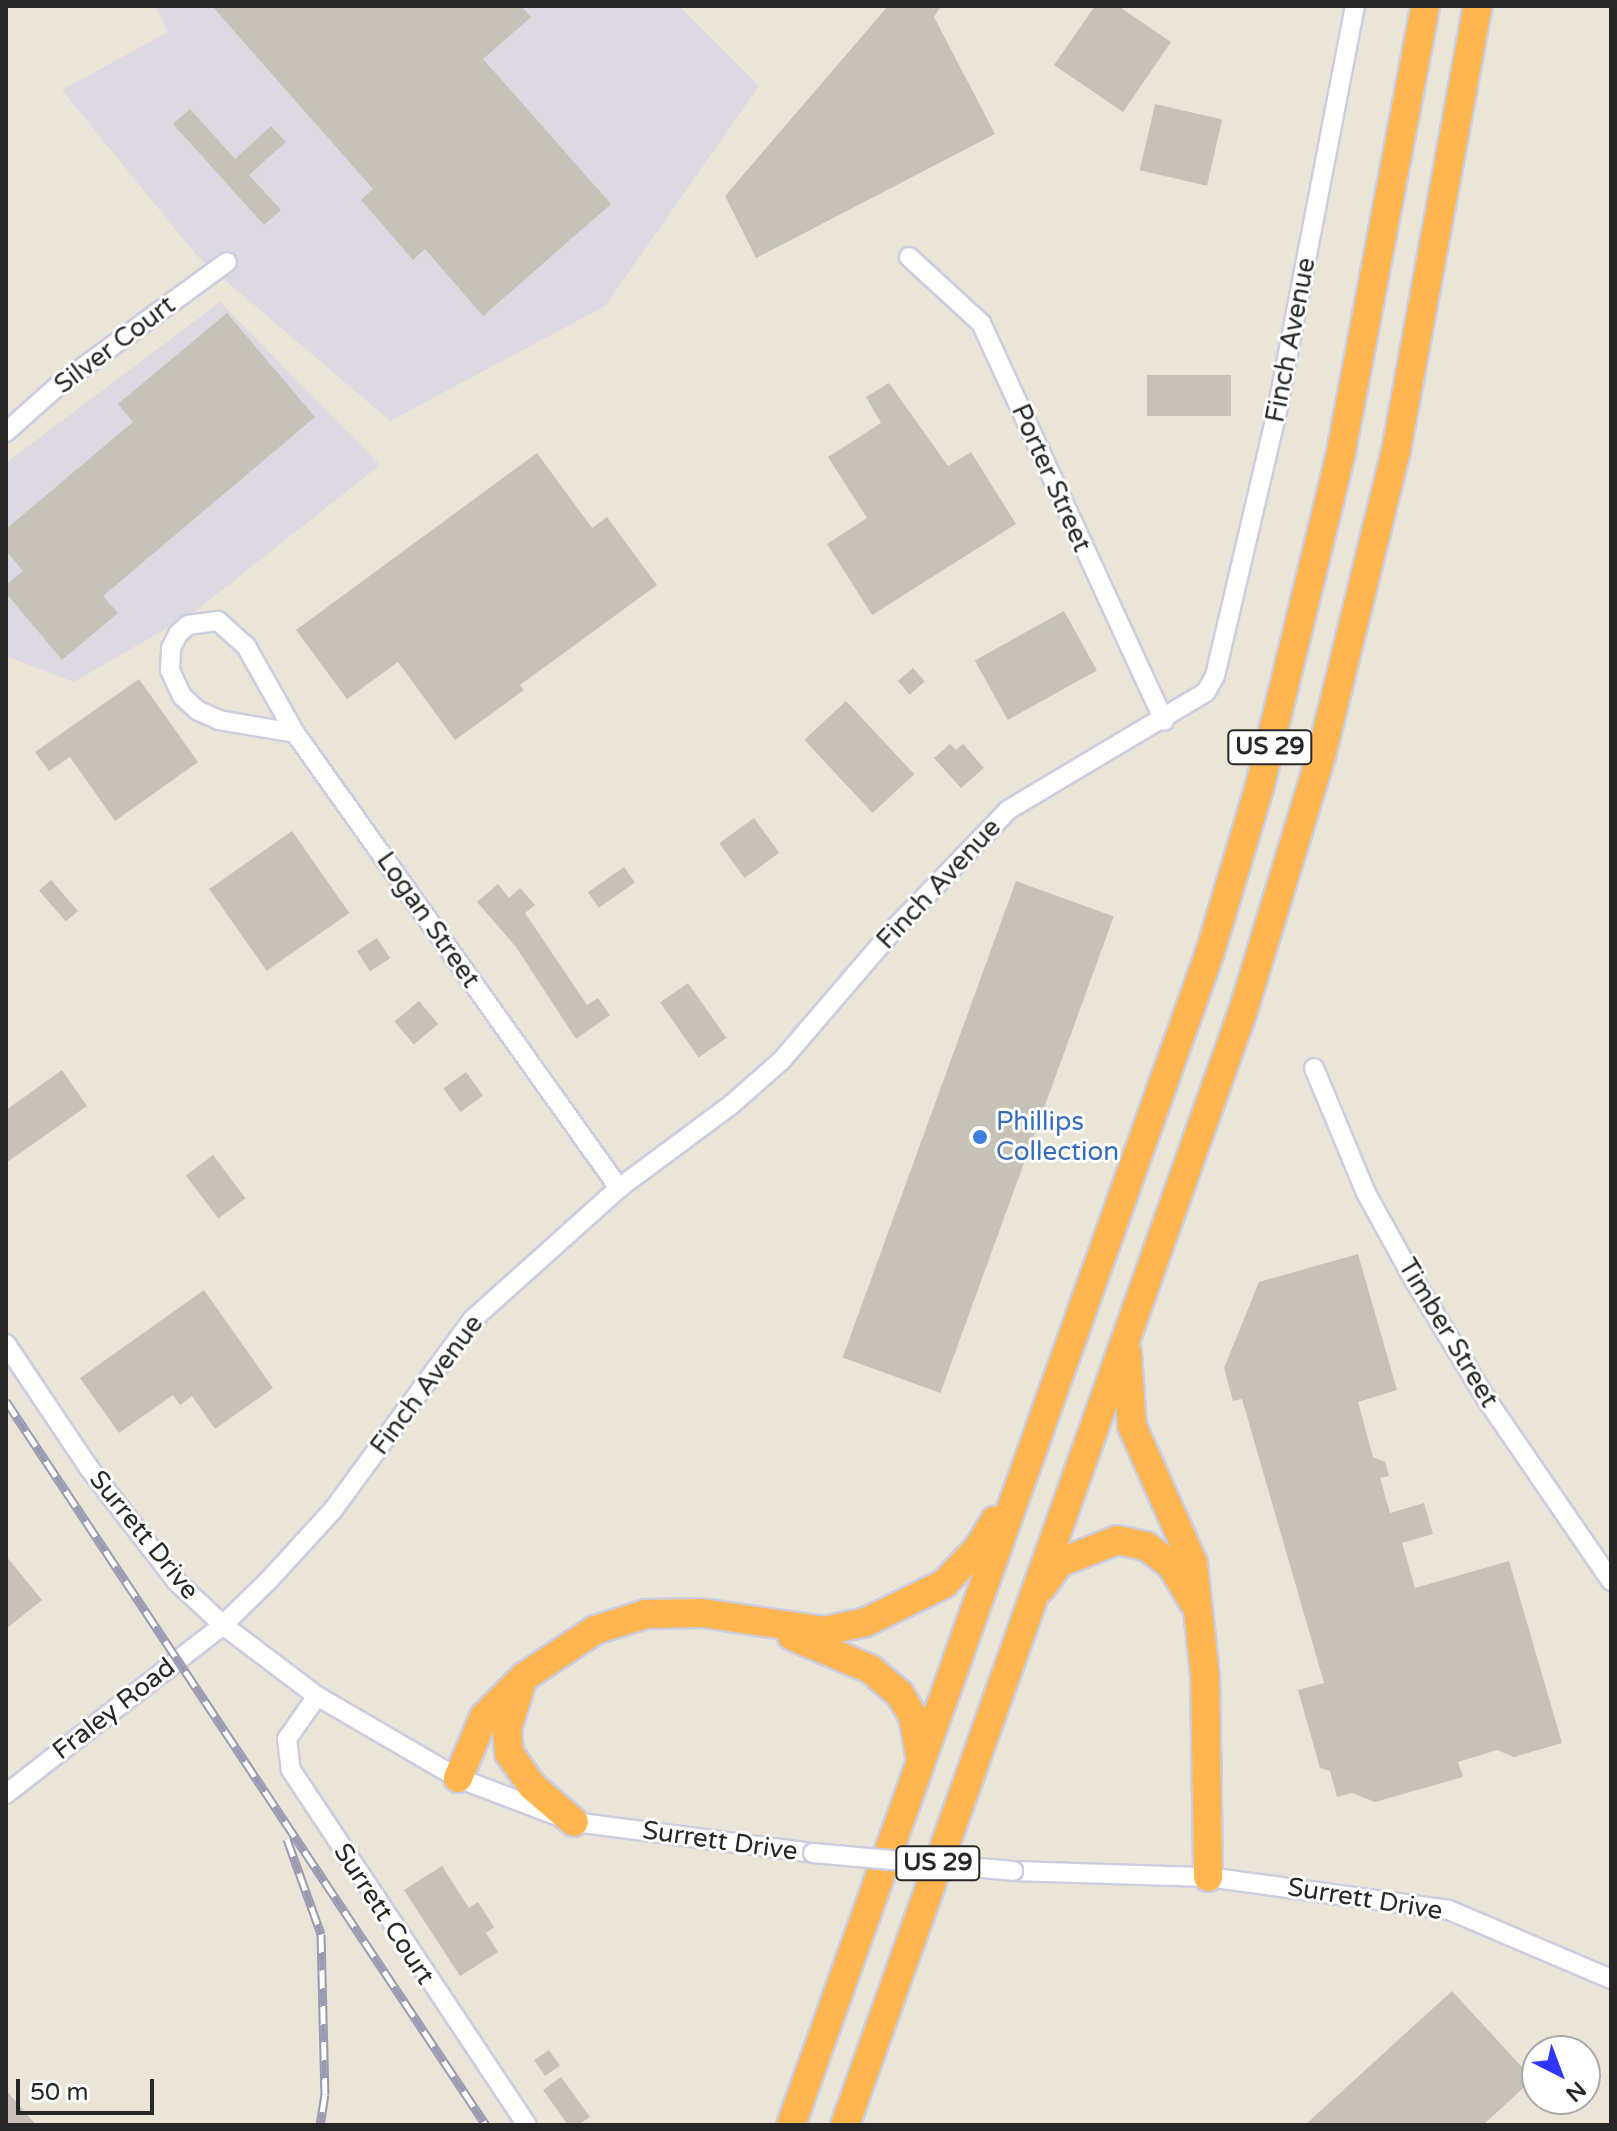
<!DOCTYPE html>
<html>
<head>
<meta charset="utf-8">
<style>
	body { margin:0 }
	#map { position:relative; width:1617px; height:2131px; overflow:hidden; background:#ebe5d7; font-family:"Varela Round",sans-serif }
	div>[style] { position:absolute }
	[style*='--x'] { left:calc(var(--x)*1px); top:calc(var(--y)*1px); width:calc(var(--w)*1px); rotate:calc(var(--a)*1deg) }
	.industrial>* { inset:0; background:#ddd9e2 }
	.building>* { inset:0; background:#c6c2b7; transform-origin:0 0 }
	.roads { filter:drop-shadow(2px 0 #cccde1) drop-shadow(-2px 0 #cccde1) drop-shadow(0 2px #cccde1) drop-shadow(0 -2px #cccde1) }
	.minor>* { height:18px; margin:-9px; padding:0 9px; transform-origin:9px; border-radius:9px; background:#fff }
	.highway>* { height:28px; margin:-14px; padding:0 14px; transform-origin:14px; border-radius:14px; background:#ffb64e }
	.rail>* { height:9px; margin-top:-4.5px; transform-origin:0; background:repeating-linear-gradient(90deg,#fff 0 18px,#9a9ab3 0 36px); box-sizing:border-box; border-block:2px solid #9a9ab3 }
	.bridges { filter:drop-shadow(2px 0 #cccde1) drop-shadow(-2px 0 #cccde1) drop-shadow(0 2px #cccde1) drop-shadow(0 -2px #cccde1) }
	.minor-bridge>* { height:18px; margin:-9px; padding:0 9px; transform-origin:9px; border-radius:9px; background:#fff }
	.dots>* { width:22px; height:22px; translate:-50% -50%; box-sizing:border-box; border:4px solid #fff; border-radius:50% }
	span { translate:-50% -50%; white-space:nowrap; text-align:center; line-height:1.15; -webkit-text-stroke:6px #fff; paint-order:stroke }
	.shield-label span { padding:2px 6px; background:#fff; border:2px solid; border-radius:6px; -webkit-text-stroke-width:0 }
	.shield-label { font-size:24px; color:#272727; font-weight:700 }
	.street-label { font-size:26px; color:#272727 }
	.shop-label { font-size:26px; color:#366cbe }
	.left { translate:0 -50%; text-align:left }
	.frame { position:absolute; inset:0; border:8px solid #272727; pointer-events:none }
	.north { position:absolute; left:1521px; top:2035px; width:80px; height:80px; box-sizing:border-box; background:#fff; border:2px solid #a9a9a9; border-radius:50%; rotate:138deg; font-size:22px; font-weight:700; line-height:32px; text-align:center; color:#272727 }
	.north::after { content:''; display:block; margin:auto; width:28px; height:36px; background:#3036ff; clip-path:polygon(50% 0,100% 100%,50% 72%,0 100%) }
	.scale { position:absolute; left:16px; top:2079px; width:138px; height:36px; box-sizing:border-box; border:4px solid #272727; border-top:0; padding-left:10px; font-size:24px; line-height:28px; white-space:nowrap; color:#272727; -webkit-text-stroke:6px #fff; paint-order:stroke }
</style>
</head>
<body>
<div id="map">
	<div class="industrial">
		<div style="clip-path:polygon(156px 6px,679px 6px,759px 86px,605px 306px,390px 421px,197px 256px,62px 90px,168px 32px)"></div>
		<div style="clip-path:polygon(220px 302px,380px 465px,193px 613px,74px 682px,6px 656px,6px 463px)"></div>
	</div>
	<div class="building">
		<div style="clip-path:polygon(212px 6px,521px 6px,531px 17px,483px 59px,611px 204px,483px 316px,425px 249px,413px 260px,361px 200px,373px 189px)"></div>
		<div style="clip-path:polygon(888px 6px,941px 6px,934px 17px,995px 134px,756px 258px,725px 196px)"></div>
		<div style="clip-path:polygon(1095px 6px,1118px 6px,1171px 42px,1123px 112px,1054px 65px)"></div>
		<div style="left:1155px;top:104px;width:69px;height:68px;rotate:13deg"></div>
		<div style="clip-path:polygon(190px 109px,235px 159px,271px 126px,286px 142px,249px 175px,281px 210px,264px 225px,173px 124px)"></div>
		<div style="clip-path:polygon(227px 313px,315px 417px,103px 596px,118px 613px,62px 660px,6px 593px,6px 585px,23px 571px,6px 551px,6px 529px,133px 422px,118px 404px)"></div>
		<div style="left:1147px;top:375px;width:84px;height:41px"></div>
		<div style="clip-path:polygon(889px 383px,948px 466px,971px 452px,1016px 524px,872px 615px,827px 544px,867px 518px,828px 457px,881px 423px,866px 397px)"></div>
		<div style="clip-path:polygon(537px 453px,592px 528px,607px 517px,657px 585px,520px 685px,524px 690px,455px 740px,398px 662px,347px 699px,296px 630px)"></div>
		<div style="left:1064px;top:611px;width:68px;height:102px;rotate:61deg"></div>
		<div style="left:913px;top:668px;width:18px;height:20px;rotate:49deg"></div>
		<div style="clip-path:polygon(139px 679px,198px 762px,115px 821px,70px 757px,49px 771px,35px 752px)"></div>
		<div style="left:846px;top:701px;width:100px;height:57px;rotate:47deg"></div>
		<div style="clip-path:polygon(950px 744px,956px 750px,963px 744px,984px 768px,961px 788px,934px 758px)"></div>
		<div style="left:754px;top:818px;width:43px;height:43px;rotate:54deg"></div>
		<div style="left:292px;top:831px;width:100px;height:101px;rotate:55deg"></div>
		<div style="left:624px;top:867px;width:19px;height:44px;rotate:55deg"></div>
		<div style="left:51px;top:880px;width:41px;height:16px;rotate:49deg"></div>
		<div style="left:1016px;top:881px;width:104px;height:507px;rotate:20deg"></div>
		<div style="clip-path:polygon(498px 884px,509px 898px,520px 888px,535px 905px,525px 913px,587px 1005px,598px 998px,610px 1015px,576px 1039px,516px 947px,477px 902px)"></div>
		<div style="left:377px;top:938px;width:24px;height:24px;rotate:57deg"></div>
		<div style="left:688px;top:983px;width:67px;height:34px;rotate:55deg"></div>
		<div style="left:419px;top:1001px;width:30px;height:32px;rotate:50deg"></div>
		<div style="clip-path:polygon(62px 1070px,87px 1106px,6px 1163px,6px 1110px)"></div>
		<div style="left:466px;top:1072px;width:29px;height:28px;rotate:54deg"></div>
		<div style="left:213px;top:1155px;width:54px;height:34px;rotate:53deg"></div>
		<div style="clip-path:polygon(1358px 1254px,1397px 1390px,1358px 1402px,1373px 1457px,1385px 1462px,1389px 1476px,1380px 1478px,1390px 1513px,1424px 1503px,1433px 1534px,1402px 1543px,1415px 1588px,1509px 1561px,1562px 1743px,1514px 1757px,1497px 1750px,1458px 1762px,1463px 1777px,1375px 1802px,1352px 1793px,1337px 1797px,1330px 1771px,1320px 1768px,1298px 1690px,1324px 1683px,1242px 1399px,1233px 1401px,1224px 1368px,1259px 1282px)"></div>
		<div style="clip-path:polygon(204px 1290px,273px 1388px,215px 1429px,192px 1396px,180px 1405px,173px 1395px,119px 1433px,80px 1378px)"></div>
		<div style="clip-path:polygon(6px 1556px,42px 1600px,6px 1629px)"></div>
		<div style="clip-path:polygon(442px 1866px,469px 1908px,478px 1902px,494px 1927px,486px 1933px,498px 1952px,460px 1976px,404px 1890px)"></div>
		<div style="clip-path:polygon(1452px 1991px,1533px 2079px,1483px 2125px,1305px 2125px)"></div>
		<div style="left:549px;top:2050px;width:19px;height:18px;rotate:55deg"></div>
		<div style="clip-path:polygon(561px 2077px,590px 2117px,578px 2125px,568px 2125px,543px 2090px)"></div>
		<div style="clip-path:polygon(6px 2090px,36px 2125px,6px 2125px)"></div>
	</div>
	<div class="roads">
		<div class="minor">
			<div style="--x:909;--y:257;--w:98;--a:42.5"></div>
			<div style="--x:981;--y:323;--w:438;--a:65.3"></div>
			<div style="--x:6;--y:432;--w:71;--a:-41.6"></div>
			<div style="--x:59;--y:385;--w:208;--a:-36.2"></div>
			<div style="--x:295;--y:733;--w:77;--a:-170.3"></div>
			<div style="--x:219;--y:720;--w:24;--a:-156"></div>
			<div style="--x:197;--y:710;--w:21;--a:-137"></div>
			<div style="--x:182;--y:696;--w:29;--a:-115"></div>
			<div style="--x:170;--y:670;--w:22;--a:-87"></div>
			<div style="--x:171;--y:648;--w:16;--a:-63"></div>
			<div style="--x:178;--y:634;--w:13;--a:-42"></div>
			<div style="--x:188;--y:625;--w:30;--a:-8"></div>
			<div style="--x:218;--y:621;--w:38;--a:42"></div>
			<div style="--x:246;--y:646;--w:100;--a:60.6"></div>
			<div style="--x:295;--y:733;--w:559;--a:54.55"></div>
			<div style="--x:1314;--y:1068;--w:135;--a:67.4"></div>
			<div style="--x:1366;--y:1193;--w:97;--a:61.1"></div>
			<div style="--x:1413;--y:1278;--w:139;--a:58.8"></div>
			<div style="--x:1485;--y:1397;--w:223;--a:55.6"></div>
			<div style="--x:6;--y:1344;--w:149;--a:56.2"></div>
			<div style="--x:89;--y:1468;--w:144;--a:52.3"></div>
			<div style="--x:177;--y:1582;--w:63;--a:43.1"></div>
			<div style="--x:223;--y:1625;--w:118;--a:37.1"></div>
			<div style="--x:317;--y:1696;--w:163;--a:30.2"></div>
			<div style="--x:458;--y:1778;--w:124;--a:20.8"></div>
			<div style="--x:574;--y:1822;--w:241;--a:7.4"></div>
			<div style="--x:317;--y:1696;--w:52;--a:124.9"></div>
			<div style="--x:287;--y:1739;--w:31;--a:83"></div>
			<div style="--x:291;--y:1770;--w:426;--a:56.4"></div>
			<div style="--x:6;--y:1794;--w:275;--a:-37.9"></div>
			<div style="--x:223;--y:1625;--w:64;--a:-44.4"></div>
			<div style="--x:269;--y:1580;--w:95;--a:-47.6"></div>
			<div style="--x:333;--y:1510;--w:235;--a:-53.8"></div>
			<div style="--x:472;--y:1320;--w:198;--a:-41.9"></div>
			<div style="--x:619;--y:1188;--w:141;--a:-36.6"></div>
			<div style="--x:732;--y:1104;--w:65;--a:-41.3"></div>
			<div style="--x:781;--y:1061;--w:175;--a:-49.4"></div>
			<div style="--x:895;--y:928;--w:163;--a:-46.2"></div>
			<div style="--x:1008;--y:810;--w:230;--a:-30.8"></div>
			<div style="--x:1206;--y:692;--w:18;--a:-61"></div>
			<div style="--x:1215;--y:676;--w:267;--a:-76.8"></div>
			<div style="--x:1276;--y:416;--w:418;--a:-79.1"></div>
			<div style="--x:1013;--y:1871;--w:195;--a:1.8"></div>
			<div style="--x:1208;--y:1877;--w:243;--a:7.8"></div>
			<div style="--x:1449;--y:1910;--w:176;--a:23.1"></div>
		</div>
		<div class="highway">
			<div style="--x:1127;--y:1353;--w:73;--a:86.1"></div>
			<div style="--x:1132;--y:1426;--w:150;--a:66"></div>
			<div style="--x:1193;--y:1563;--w:114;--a:83.9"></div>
			<div style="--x:1205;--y:1676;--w:201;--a:89.1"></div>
			<div style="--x:1041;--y:1588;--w:31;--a:-54"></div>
			<div style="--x:1059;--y:1563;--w:62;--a:-21.6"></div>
			<div style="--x:1117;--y:1540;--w:30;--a:12"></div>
			<div style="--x:1146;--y:1546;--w:31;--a:37"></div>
			<div style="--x:1171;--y:1565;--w:44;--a:58.8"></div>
			<div style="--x:792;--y:1636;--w:85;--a:22.9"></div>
			<div style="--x:870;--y:1669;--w:38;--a:40"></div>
			<div style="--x:899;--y:1693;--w:27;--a:59"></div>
			<div style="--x:913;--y:1716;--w:41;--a:80.1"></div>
			<div style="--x:521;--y:1684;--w:47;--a:107.3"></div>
			<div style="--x:507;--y:1729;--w:24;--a:85"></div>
			<div style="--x:509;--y:1753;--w:40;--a:55.1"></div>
			<div style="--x:532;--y:1786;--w:55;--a:40.6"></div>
			<div style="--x:458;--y:1778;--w:66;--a:-66.9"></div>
			<div style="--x:484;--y:1717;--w:57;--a:-45"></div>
			<div style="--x:524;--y:1677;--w:85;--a:-33.5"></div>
			<div style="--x:595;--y:1630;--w:53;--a:-17.4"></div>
			<div style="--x:646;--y:1614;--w:56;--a:-1"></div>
			<div style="--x:702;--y:1613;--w:123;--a:8.4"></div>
			<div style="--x:824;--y:1631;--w:43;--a:-12.1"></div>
			<div style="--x:866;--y:1622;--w:87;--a:-26"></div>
			<div style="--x:944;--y:1584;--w:51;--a:-46.6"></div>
			<div style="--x:979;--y:1547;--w:31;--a:-59"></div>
			<div style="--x:791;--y:2125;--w:1246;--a:-70.34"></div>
			<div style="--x:1210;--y:952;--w:174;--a:-73.3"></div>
			<div style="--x:1260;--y:785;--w:343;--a:-76.3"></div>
			<div style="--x:1341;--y:452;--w:454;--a:-79.3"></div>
			<div style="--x:845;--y:2125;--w:1183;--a:-70.34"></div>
			<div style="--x:1243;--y:1011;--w:267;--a:-73"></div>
			<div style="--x:1321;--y:756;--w:314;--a:-76.2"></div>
			<div style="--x:1396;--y:451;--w:452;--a:-79.6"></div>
		</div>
	</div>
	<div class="rail">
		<div style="--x:6;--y:1401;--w:869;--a:56.46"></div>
		<div style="--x:287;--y:1839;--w:101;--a:70.3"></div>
		<div style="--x:321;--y:1934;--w:160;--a:88.6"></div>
		<div style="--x:325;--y:2094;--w:31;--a:99"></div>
	</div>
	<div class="bridges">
		<div class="minor-bridge">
			<div style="--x:813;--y:1853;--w:201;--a:5.1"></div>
		</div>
	</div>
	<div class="dots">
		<div style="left:980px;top:1137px;background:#3f7fe0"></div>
	</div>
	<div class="shield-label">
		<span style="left:1270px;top:747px">US 29</span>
		<span style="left:938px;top:1863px">US 29</span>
	</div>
	<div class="street-label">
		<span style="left:1291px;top:340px;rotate:-79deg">Finch Avenue</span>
		<span style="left:115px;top:345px;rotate:-37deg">Silver Court</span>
		<span style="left:1051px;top:478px;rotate:66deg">Porter Street</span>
		<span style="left:939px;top:884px;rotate:-47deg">Finch Avenue</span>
		<span style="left:428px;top:920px;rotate:55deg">Logan Street</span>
		<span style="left:1448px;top:1333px;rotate:59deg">Timber Street</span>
		<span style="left:427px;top:1385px;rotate:-53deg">Finch Avenue</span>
		<span style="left:144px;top:1535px;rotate:51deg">Surrett Drive</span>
		<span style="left:114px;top:1709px;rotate:-38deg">Fraley Road</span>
		<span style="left:720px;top:1841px;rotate:8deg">Surrett Drive</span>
		<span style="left:1365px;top:1899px;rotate:9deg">Surrett Drive</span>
		<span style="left:384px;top:1914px;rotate:57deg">Surrett Court</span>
	</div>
	<div class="shop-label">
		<span class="left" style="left:996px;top:1137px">Phillips<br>Collection</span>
	</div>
	<div class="frame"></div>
	<div class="north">N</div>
	<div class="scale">50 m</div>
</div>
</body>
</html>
